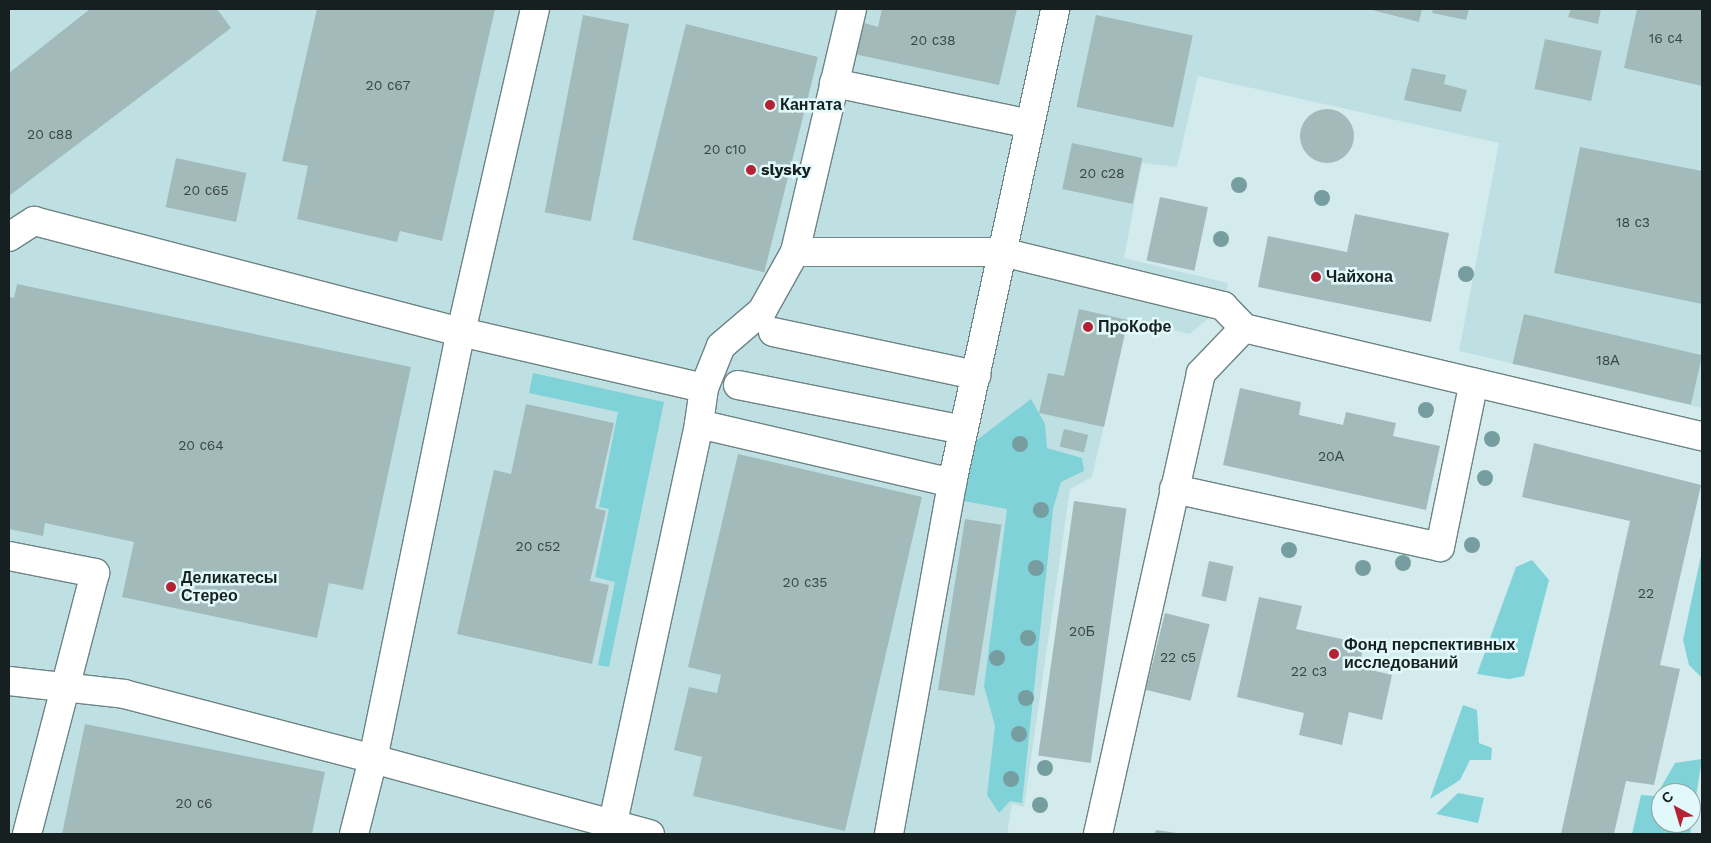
<!DOCTYPE html>
<html>
<head>
<meta charset="utf-8">
<style>
	body { margin:0 }
	#map { position:relative; width:1711px; height:843px; overflow:hidden; background:#d4ebed; font-family:"Work Sans",sans-serif }
	div>[style] { position:absolute }
	[style*='--x'] { left:calc(var(--x)*1px); top:calc(var(--y)*1px); width:calc(var(--w)*1px); rotate:calc(var(--a)*1deg) }
	.built>* { inset:0; background:#bfe0e2 }
	.green>* { inset:0; background:#7fd2d7 }
	.building>* { inset:0; background:#a3babb; transform-origin:0 0 }
	.round { border-radius:50% }
	.roads { filter:drop-shadow(1px 0 #6d8384) drop-shadow(-1px 0 #6d8384) drop-shadow(0 1px #6d8384) drop-shadow(0 -1px #6d8384) }
	.minor>* { height:28px; margin:-14px; padding:0 14px; transform-origin:14px; border-radius:14px; background:#fff }
	.trees>* { width:16px; height:16px; margin:-8px; border-radius:50%; background:#769da0 }
	.dots>* { width:14px; height:14px; translate:-50% -50%; box-sizing:border-box; border:2px solid #e1f9fa; border-radius:50% }
	span { translate:-50% -50%; white-space:nowrap; text-align:center; line-height:1.15; -webkit-text-stroke:5px #e1f9fa; paint-order:stroke }
	.number-label { font-size:14px; color:#3a4647 }
	.number-label span { -webkit-text-stroke-width:0 }
	.poi-label { font-size:16px; color:#172020; font-weight:700 }
	.left { translate:0 -50%; text-align:left }
	.frame { position:absolute; inset:0; border:10px solid #172020; pointer-events:none }
	.north { position:absolute; left:1651px; top:783px; width:50px; height:50px; box-sizing:border-box; background:#e1f9fa; border:1px solid #90a2a3; border-radius:50%; rotate:321deg; font-size:14px; font-weight:700; line-height:20px; text-align:center; color:#172020 }
	.north::after { content:''; display:block; margin:auto; width:18px; height:22px; background:#b42234; clip-path:polygon(50% 0,100% 100%,50% 72%,0 100%) }
</style>
</head>
<body>
<div id="map">
	<div class="built">
		<div style="clip-path:polygon(9px 9px,1702px 9px,1702px 408px,1459px 351px,1499px 143px,1198px 76px,1177px 167px,1142px 163px,1124px 258px,1228px 283px,1223px 306px,1190px 334px,1128px 320px,1092px 477px,1070px 489px,1024px 807px,1012px 804px,1007px 834px,9px 834px)"></div>
	</div>
	<div class="green">
		<div style="clip-path:polygon(533px 373px,664px 402px,609px 667px,598px 665px,615px 582px,595px 577px,609px 509px,599px 507px,618px 412px,529px 393px)"></div>
		<div style="clip-path:polygon(1031px 399px,1045px 424px,1047px 448px,1082px 458px,1084px 471px,1061px 482px,1053px 509px,1022px 803px,1010px 801px,999px 813px,987px 795px,995px 726px,984px 686px,1007px 509px,964px 501px,964px 490px,973px 443px)"></div>
		<div style="clip-path:polygon(1702px 551px,1702px 678px,1689px 665px,1683px 640px)"></div>
		<div style="clip-path:polygon(1532px 560px,1549px 580px,1524px 676px,1509px 679px,1477px 674px,1516px 567px)"></div>
		<div style="clip-path:polygon(1463px 705px,1477px 710px,1479px 743px,1492px 748px,1491px 760px,1470px 760px,1460px 780px,1430px 799px)"></div>
		<div style="clip-path:polygon(evenodd,1702px 759px,1690px 834px,1632px 834px,1641px 795px,1656px 796px,1675px 763px,1702px 759px,1661px 793px,1691px 793px,1691px 823px,1661px 823px,1661px 793px)"></div>
		<div style="clip-path:polygon(1458px 793px,1484px 798px,1478px 823px,1436px 814px)"></div>
	</div>
	<div class="building">
		<div style="clip-path:polygon(90px 9px,217px 9px,231px 28px,9px 196px,9px 73px)"></div>
		<div style="clip-path:polygon(317px 9px,495px 9px,442px 241px,400px 231px,397px 242px,297px 219px,308px 166px,282px 161px)"></div>
		<div style="clip-path:polygon(882px 9px,1017px 9px,999px 85px,854px 54px,861px 22px,878px 27px)"></div>
		<div style="clip-path:polygon(1368px 9px,1422px 9px,1419px 22px)"></div>
		<div style="clip-path:polygon(1433px 9px,1469px 9px,1466px 20px,1432px 13px)"></div>
		<div style="clip-path:polygon(1571px 9px,1601px 9px,1598px 24px,1568px 17px)"></div>
		<div style="clip-path:polygon(1637px 9px,1702px 9px,1702px 86px,1624px 68px)"></div>
		<div style="left:583px;top:15px;width:47px;height:201px;rotate:11deg"></div>
		<div style="left:1096px;top:15px;width:99px;height:94px;rotate:12deg"></div>
		<div style="left:686px;top:24px;width:136px;height:222px;rotate:14deg"></div>
		<div style="left:1545px;top:39px;width:58px;height:51px;rotate:12deg"></div>
		<div style="clip-path:polygon(1412px 68px,1446px 75px,1444px 84px,1467px 90px,1461px 112px,1404px 100px)"></div>
		<div class="round" style="left:1300px;top:109px;width:54px;height:54px"></div>
		<div style="left:1072px;top:143px;width:72px;height:47px;rotate:12deg"></div>
		<div style="clip-path:polygon(1580px 147px,1702px 171px,1702px 304px,1554px 273px)"></div>
		<div style="left:176px;top:158px;width:72px;height:50px;rotate:12deg"></div>
		<div style="left:1160px;top:197px;width:49px;height:65px;rotate:12deg"></div>
		<div style="clip-path:polygon(1355px 214px,1449px 233px,1431px 322px,1258px 287px,1268px 236px,1347px 252px)"></div>
		<div style="clip-path:polygon(17px 284px,411px 367px,363px 590px,329px 583px,317px 638px,122px 597px,134px 542px,45px 523px,43px 536px,9px 529px,9px 297px,14px 298px)"></div>
		<div style="clip-path:polygon(1079px 309px,1128px 320px,1104px 427px,1039px 413px,1048px 373px,1064px 376px)"></div>
		<div style="left:1524px;top:314px;width:183px;height:51px;rotate:13deg"></div>
		<div style="clip-path:polygon(1240px 388px,1301px 402px,1299px 415px,1343px 425px,1346px 412px,1396px 423px,1393px 436px,1440px 446px,1426px 510px,1223px 465px)"></div>
		<div style="clip-path:polygon(526px 404px,614px 423px,595px 508px,606px 511px,590px 581px,609px 585px,592px 664px,457px 634px,494px 470px,511px 474px)"></div>
		<div style="left:1064px;top:429px;width:25px;height:18px;rotate:14deg"></div>
		<div style="clip-path:polygon(1534px 443px,1701px 485px,1660px 665px,1680px 669px,1654px 785px,1626px 781px,1614px 834px,1561px 834px,1630px 521px,1522px 497px)"></div>
		<div style="clip-path:polygon(738px 454px,922px 497px,845px 831px,693px 796px,702px 757px,674px 750px,689px 687px,717px 693px,721px 675px,688px 667px)"></div>
		<div style="left:1074px;top:501px;width:53px;height:257px;rotate:8deg"></div>
		<div style="left:965px;top:519px;width:37px;height:173px;rotate:9deg"></div>
		<div style="left:1209px;top:561px;width:25px;height:36px;rotate:12deg"></div>
		<div style="clip-path:polygon(1259px 597px,1302px 606px,1296px 629px,1364px 644px,1359px 667px,1392px 675px,1382px 720px,1349px 712px,1342px 745px,1299px 735px,1304px 713px,1237px 697px)"></div>
		<div style="left:1165px;top:613px;width:46px;height:79px;rotate:14deg"></div>
		<div style="clip-path:polygon(85px 724px,325px 772px,312px 834px,62px 834px)"></div>
		<div style="clip-path:polygon(1156px 830px,1177px 833px,1177px 834px,1155px 834px)"></div>
	</div>
	<div class="roads">
		<div class="minor">
			<div style="--x:852;--y:9;--w:250;--a:103.2"></div>
			<div style="--x:795;--y:252;--w:207;--a:0"></div>
			<div style="--x:1002;--y:252;--w:228;--a:13.7"></div>
			<div style="--x:1223;--y:306;--w:30;--a:46"></div>
			<div style="--x:1244;--y:328;--w:471;--a:13.3"></div>
			<div style="--x:834;--y:83;--w:200;--a:11.8"></div>
			<div style="--x:9;--y:237;--w:30;--a:-33"></div>
			<div style="--x:34;--y:221;--w:441;--a:14.6"></div>
			<div style="--x:461;--y:332;--w:249;--a:13"></div>
			<div style="--x:704;--y:388;--w:36;--a:98"></div>
			<div style="--x:699;--y:424;--w:260;--a:13.1"></div>
			<div style="--x:773;--y:332;--w:208;--a:12"></div>
			<div style="--x:738;--y:385;--w:230;--a:11.3"></div>
			<div style="--x:704;--y:388;--w:45;--a:-68"></div>
			<div style="--x:721;--y:346;--w:54;--a:-40.5"></div>
			<div style="--x:762;--y:311;--w:68;--a:-60.8"></div>
			<div style="--x:1174;--y:489;--w:272;--a:12.3"></div>
			<div style="--x:1440;--y:547;--w:168;--a:-78.4"></div>
			<div style="--x:9;--y:556;--w:88;--a:11.2"></div>
			<div style="--x:95;--y:573;--w:270;--a:104.6"></div>
			<div style="--x:9;--y:681;--w:116;--a:6.4"></div>
			<div style="--x:124;--y:694;--w:257;--a:14.6"></div>
			<div style="--x:373;--y:759;--w:436;--a:-78.4"></div>
			<div style="--x:461;--y:332;--w:331;--a:-77.1"></div>
			<div style="--x:612;--y:827;--w:412;--a:-77.8"></div>
			<div style="--x:354;--y:834;--w:77;--a:-75.8"></div>
			<div style="--x:373;--y:759;--w:287;--a:15.2"></div>
			<div style="--x:889;--y:834;--w:357;--a:-79.8"></div>
			<div style="--x:952;--y:483;--w:485;--a:-77.7"></div>
			<div style="--x:1098;--y:834;--w:472;--a:-77.4"></div>
			<div style="--x:1201;--y:373;--w:62;--a:-46.3"></div>
		</div>
	</div>
	<div class="trees">
		<div style="left:1239px;top:185px"></div>
		<div style="left:1322px;top:198px"></div>
		<div style="left:1221px;top:239px"></div>
		<div style="left:1466px;top:274px"></div>
		<div style="left:1426px;top:410px"></div>
		<div style="left:1492px;top:439px"></div>
		<div style="left:1020px;top:444px"></div>
		<div style="left:1485px;top:478px"></div>
		<div style="left:1041px;top:510px"></div>
		<div style="left:1472px;top:545px"></div>
		<div style="left:1289px;top:550px"></div>
		<div style="left:1403px;top:563px"></div>
		<div style="left:1036px;top:568px"></div>
		<div style="left:1363px;top:568px"></div>
		<div style="left:1028px;top:638px"></div>
		<div style="left:997px;top:658px"></div>
		<div style="left:1026px;top:698px"></div>
		<div style="left:1019px;top:734px"></div>
		<div style="left:1045px;top:768px"></div>
		<div style="left:1011px;top:779px"></div>
		<div style="left:1040px;top:805px"></div>
	</div>
	<div class="dots">
		<div style="left:770px;top:105px;background:#b42234"></div>
		<div style="left:751px;top:170px;background:#b42234"></div>
		<div style="left:1316px;top:277px;background:#b42234"></div>
		<div style="left:1088px;top:327px;background:#b42234"></div>
		<div style="left:171px;top:587px;background:#b42234"></div>
		<div style="left:1334px;top:654px;background:#b42234"></div>
	</div>
	<div class="number-label">
		<span style="left:1666px;top:38px">16 с4</span>
		<span style="left:933px;top:40px">20 с38</span>
		<span style="left:388px;top:85px">20 с67</span>
		<span style="left:50px;top:134px">20 с88</span>
		<span style="left:725px;top:149px">20 с10</span>
		<span style="left:1102px;top:173px">20 с28</span>
		<span style="left:206px;top:190px">20 с65</span>
		<span style="left:1633px;top:222px">18 с3</span>
		<span style="left:1608px;top:360px">18А</span>
		<span style="left:201px;top:445px">20 с64</span>
		<span style="left:1331px;top:456px">20А</span>
		<span style="left:538px;top:546px">20 с52</span>
		<span style="left:805px;top:582px">20 с35</span>
		<span style="left:1646px;top:593px">22</span>
		<span style="left:1082px;top:631px">20Б</span>
		<span style="left:1178px;top:657px">22 с5</span>
		<span style="left:1309px;top:671px">22 с3</span>
		<span style="left:194px;top:803px">20 с6</span>
	</div>
	<div class="poi-label">
		<span class="left" style="left:780px;top:105px">Кантата</span>
		<span class="left" style="left:761px;top:170px">slysky</span>
		<span class="left" style="left:1326px;top:277px">Чайхона</span>
		<span class="left" style="left:1098px;top:327px">ПроКофе</span>
		<span class="left" style="left:181px;top:587px">Деликатесы<br>Стерео</span>
		<span class="left" style="left:1344px;top:654px">Фонд перспективных<br>исследований</span>
	</div>
	<div class="frame"></div>
	<div class="north">С</div>
</div>
</body>
</html>
